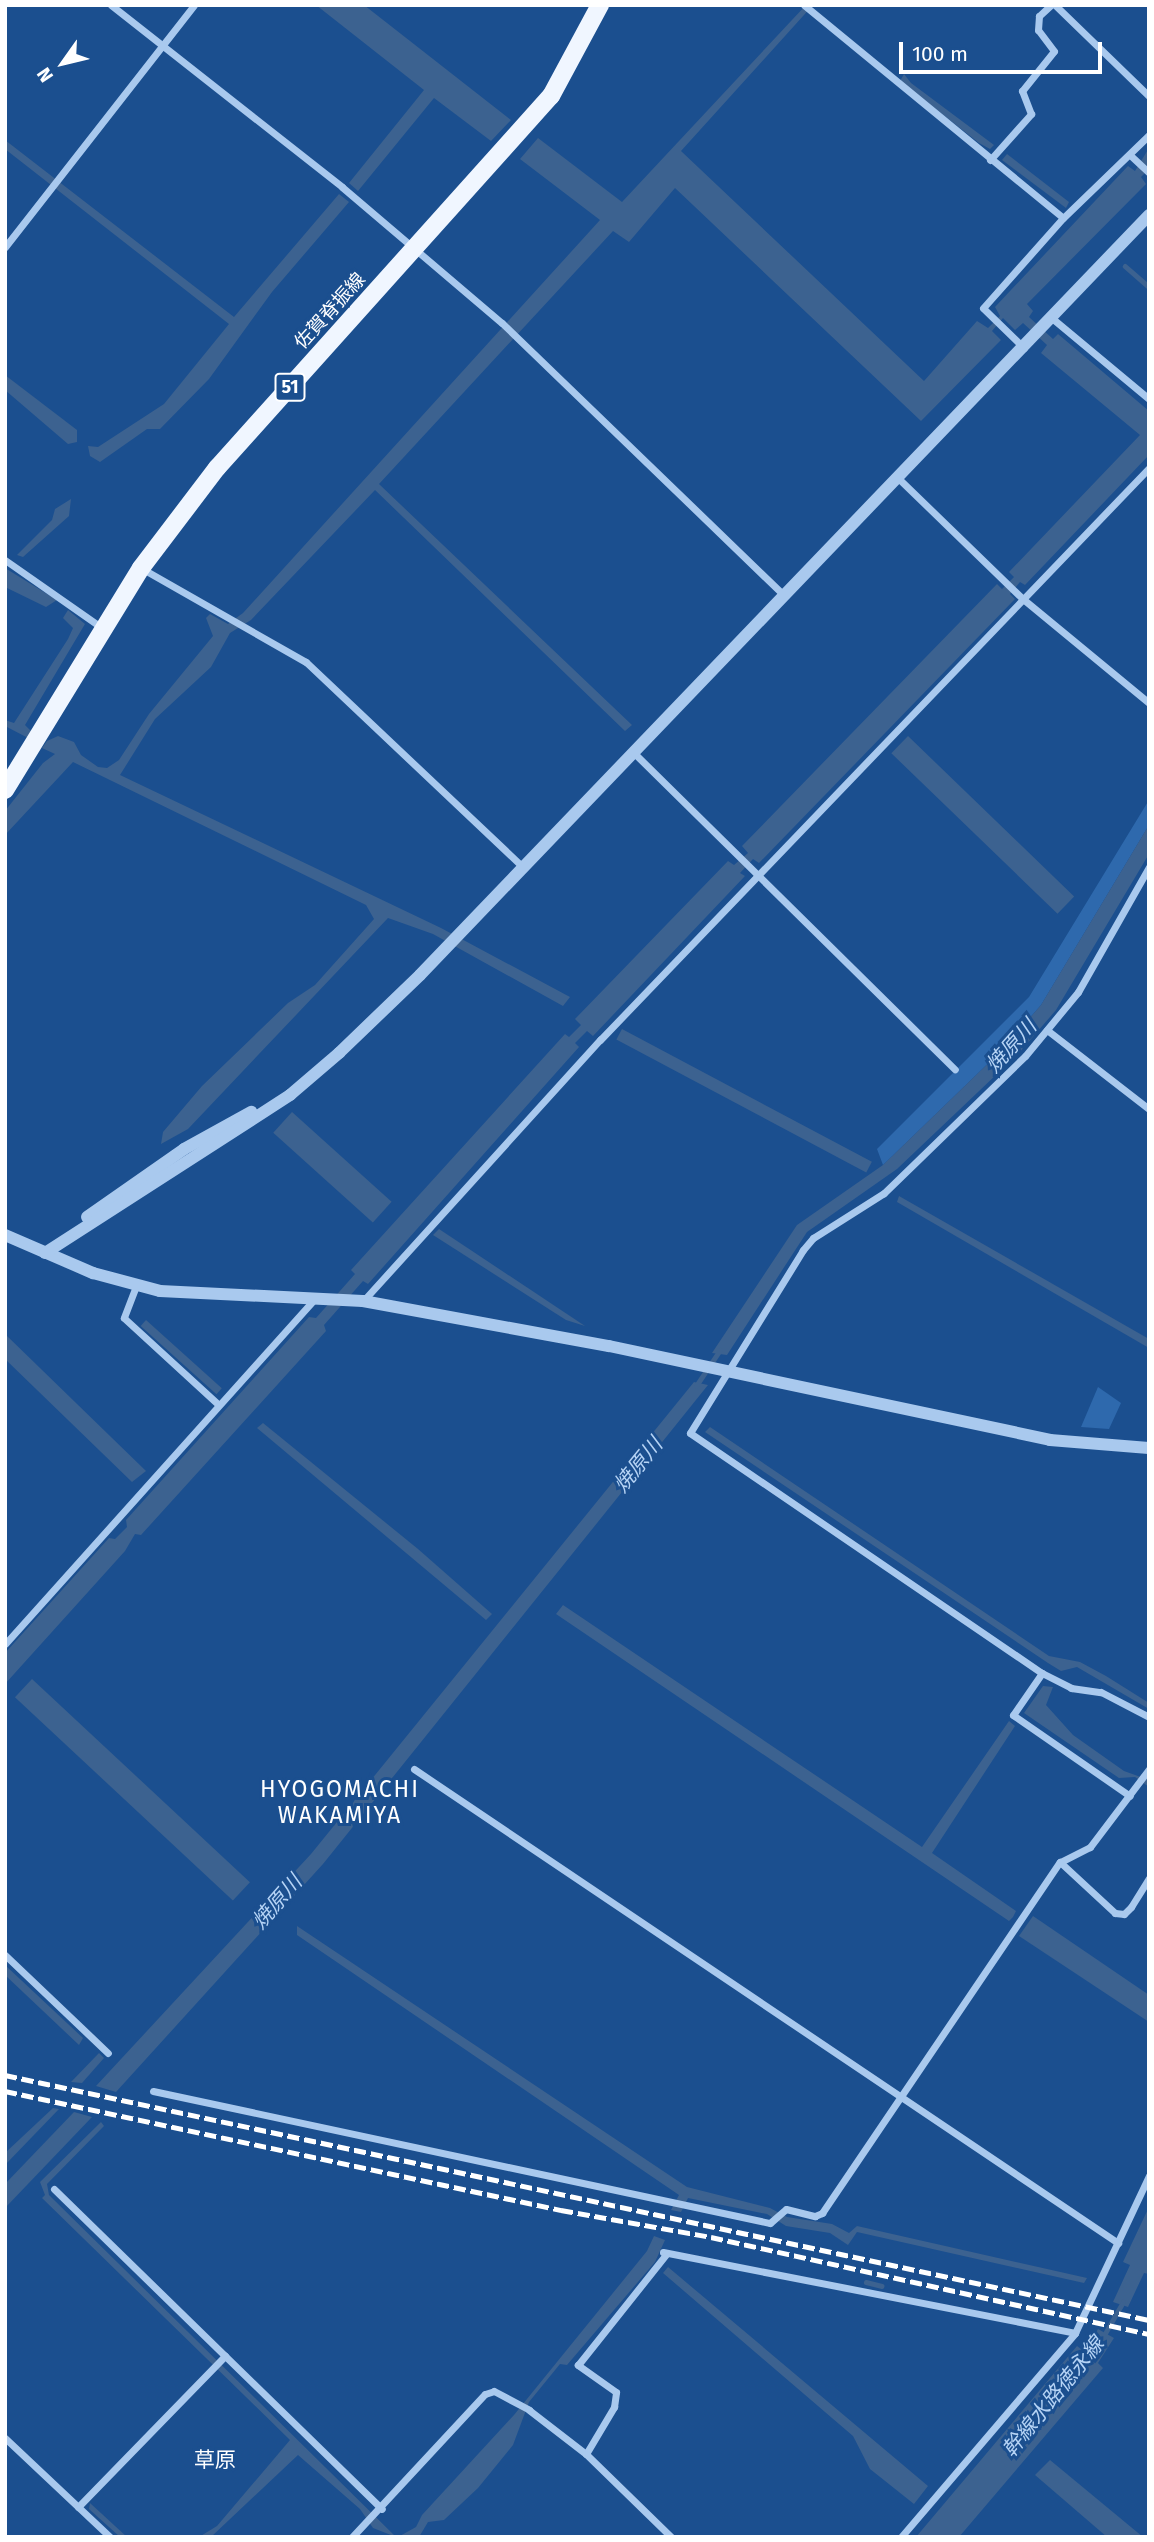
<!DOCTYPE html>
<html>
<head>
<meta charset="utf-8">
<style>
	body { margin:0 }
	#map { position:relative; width:1154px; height:2542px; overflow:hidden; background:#1b4f8f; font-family:"Fira Sans","Noto Sans JP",sans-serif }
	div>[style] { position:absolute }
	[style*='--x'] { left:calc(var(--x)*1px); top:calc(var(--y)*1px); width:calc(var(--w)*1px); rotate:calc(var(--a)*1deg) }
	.green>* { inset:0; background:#2e69ad }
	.water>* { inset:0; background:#3c6290; transform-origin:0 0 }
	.stream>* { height:4.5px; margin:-2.25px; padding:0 2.25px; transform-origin:2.25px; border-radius:2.25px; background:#3c6290 }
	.minor>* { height:7px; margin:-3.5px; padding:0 3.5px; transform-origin:3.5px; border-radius:3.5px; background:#a9c9ee }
	.tertiary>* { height:12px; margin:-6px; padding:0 6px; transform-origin:6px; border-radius:6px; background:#a9c9ee }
	.primary>* { height:18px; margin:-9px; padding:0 9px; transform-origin:9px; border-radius:9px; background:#f0f6ff }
	.rail>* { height:4.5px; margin-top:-2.25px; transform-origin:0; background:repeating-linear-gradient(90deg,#fff 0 12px,transparent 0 17px) }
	span { translate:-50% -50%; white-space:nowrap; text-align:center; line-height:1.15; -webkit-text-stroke:6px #1b4f8f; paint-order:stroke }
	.shield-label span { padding:2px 5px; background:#1b4f8f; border:2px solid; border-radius:5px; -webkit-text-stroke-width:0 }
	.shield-label { font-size:18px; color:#fff; font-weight:700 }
	.street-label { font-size:19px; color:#fff }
	.water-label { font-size:21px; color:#b5d3f5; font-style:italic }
	.neighbourhood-label { font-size:21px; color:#fff }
	.quarter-label { font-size:23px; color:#fff; letter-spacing:2px }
	.frame { position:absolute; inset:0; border:7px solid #fff; pointer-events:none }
	.north { position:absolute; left:28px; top:28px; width:70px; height:70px; -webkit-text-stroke:5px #1b4f8f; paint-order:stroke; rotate:236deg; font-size:19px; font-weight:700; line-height:28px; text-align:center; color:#fff }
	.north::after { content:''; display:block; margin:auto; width:24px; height:32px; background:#fff; clip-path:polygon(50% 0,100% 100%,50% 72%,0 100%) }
	.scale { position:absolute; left:899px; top:42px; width:203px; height:32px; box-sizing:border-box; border:4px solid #fff; border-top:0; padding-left:9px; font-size:21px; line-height:24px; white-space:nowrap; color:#fff; -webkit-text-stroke:5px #1b4f8f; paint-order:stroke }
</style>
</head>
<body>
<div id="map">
	<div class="green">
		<div style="clip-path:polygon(1149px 800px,1149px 825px,1041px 1005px,1002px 1050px,883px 1165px,877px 1149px,1029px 997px)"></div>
		<div style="clip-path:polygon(1098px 1387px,1121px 1403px,1109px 1429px,1081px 1427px)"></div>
	</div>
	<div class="water">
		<div style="clip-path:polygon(316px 5px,364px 5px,511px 120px,491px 141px,434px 98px,358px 191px,349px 183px,424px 90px)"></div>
		<div style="clip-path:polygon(806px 5px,813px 5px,681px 151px,924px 381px,977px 321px,988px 328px,1000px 316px,995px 307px,1128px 166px,1135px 171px,1149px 148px,1149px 169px,1141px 177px,1146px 184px,1027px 304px,1033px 311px,1029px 317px,1053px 339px,1058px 334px,1149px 411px,1149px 455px,1025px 585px,1020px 582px,1010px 594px,1015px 599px,759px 863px,753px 859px,740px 873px,745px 876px,593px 1036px,587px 1031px,575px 1043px,579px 1047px,368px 1284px,363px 1281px,324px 1325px,326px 1331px,141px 1535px,135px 1534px,125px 1551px,5px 1684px,5px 1653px,109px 1538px,115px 1539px,127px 1527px,126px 1520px,309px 1317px,316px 1318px,355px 1274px,351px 1270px,565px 1034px,569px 1037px,581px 1025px,575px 1019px,728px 861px,734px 865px,748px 853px,742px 846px,997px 584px,1002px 589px,1014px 577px,1009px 572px,1140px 435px,1041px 353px,1047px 345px,1023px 323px,1015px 330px,1003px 318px,992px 331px,1001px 340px,921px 421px,675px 188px,629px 242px,613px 231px,379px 484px,632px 725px,625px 731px,375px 490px,251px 620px,230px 633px,211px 667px,155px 719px,120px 775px,441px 928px,570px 997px,563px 1006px,433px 934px,388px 918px,188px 1129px,161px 1144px,163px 1132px,202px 1086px,288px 1003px,315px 985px,374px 919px,366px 905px,73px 762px,5px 835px,5px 811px,43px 763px,55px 754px,42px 748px,47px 741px,58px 736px,74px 742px,81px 755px,98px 767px,107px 768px,119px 760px,149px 714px,213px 636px,206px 618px,210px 614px,228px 624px,243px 613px,600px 220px,520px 159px,538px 138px,622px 202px)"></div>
		<div style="clip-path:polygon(904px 74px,911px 83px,994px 145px,990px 149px,979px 143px,900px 81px)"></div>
		<div style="clip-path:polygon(5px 140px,234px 317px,339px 194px,349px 202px,272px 292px,209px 379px,160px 429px,147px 429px,100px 462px,90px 456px,88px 446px,98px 447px,164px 404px,229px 324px,5px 149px)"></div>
		<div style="clip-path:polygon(1007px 154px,1069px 202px,1066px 208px,1002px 160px)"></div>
		<div style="clip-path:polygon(5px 375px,77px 430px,77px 442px,68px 444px,5px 390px)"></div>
		<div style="clip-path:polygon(71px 499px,69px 516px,23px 557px,17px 555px,52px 520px,55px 509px)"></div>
		<div style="clip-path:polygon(5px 568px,57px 600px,46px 607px,5px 587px)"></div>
		<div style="clip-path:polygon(68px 610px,85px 624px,25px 725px,35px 735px,32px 740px,5px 726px,5px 720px,14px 723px,68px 639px,73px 628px,63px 618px)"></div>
		<div style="left:908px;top:736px;width:231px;height:24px;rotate:44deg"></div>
		<div style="clip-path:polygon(1149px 825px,1149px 854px,1056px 1010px,1019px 1053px,897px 1169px,807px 1232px,727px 1355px,712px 1353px,797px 1225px,883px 1165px,1002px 1050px,1041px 1005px)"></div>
		<div style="left:622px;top:1029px;width:283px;height:12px;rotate:28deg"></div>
		<div style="left:292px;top:1112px;width:134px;height:28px;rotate:42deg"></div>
		<div style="clip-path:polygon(899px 1196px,1149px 1339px,1149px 1348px,897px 1202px)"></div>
		<div style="clip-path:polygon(439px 1229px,585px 1326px,566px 1320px,433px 1235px)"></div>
		<div style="left:146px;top:1320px;width:102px;height:8px;rotate:42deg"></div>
		<div style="clip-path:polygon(5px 1335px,5px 1334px,146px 1471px,132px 1482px,5px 1359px)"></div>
		<div style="clip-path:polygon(694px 1382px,708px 1385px,323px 1864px,116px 2092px,96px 2086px,311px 1854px)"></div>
		<div style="clip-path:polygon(263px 1423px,418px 1549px,492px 1614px,486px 1620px,257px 1428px)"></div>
		<div style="clip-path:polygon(710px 1427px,1049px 1656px,1080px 1662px,1106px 1676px,1149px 1703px,1149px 1709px,1077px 1667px,1061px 1671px,1048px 1663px,705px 1432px)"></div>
		<div style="clip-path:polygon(563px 1605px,922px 1847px,1009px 1721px,1015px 1726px,932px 1853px,1016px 1911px,1013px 1917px,1009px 1921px,556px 1614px)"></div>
		<div style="left:32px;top:1679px;width:298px;height:25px;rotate:43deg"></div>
		<div style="clip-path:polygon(1043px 1686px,1053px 1687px,1046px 1705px,1073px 1735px,1124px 1771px,1149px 1780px,1149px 1787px,1135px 1777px,1119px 1778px,1024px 1713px)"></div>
		<div style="clip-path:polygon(1033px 1916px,1149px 1995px,1149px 2022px,1019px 1936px)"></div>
		<div style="clip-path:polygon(297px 1926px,687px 2187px,770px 2208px,787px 2217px,832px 2224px,849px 2233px,857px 2226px,1087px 2278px,1084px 2283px,857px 2232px,848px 2245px,830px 2233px,786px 2226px,767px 2214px,688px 2198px,681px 2212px,671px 2210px,679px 2195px,297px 1935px)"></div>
		<div style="clip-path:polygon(5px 1965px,83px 2038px,79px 2045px,5px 1975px)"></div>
		<div style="clip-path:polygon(99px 2053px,104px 2058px,82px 2083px,71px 2082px)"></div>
		<div style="clip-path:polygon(53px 2108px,59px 2109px,5px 2165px,5px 2153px)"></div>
		<div style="clip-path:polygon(74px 2112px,92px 2117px,5px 2208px,5px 2184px)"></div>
		<div style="clip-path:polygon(101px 2122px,104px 2126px,47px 2184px,49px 2195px,396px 2537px,373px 2528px,360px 2509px,298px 2455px,211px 2537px,199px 2537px,217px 2526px,290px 2440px,42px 2198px,45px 2195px,40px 2182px)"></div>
		<div style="clip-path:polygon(1149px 2207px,1149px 2274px,1144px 2273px,1128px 2307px,1113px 2302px,1130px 2265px,1123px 2262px)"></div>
		<div style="clip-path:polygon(654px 2236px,665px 2240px,655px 2262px,567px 2365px,560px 2364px,529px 2402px,513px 2445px,478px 2488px,444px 2520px,428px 2522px,419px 2537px,398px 2537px,416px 2527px,422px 2515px,514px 2415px,647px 2251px)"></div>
		<div style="clip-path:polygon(668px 2267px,928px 2486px,914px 2504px,870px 2469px,853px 2436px,663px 2273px)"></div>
		<div style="clip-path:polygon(1098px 2329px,1114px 2338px,1098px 2363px,1103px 2368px,959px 2537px,916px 2537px,1077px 2346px,1085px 2352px)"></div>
		<div style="clip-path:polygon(1050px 2460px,1143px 2537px,1107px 2537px,1035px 2475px)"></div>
		<div style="clip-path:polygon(90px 2503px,127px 2537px,120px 2537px,89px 2509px)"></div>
	</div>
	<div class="stream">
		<div style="--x:1125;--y:266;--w:32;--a:41"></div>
		<div style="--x:696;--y:1386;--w:43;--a:-56.3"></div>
		<div style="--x:866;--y:2282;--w:16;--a:14"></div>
		<div style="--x:1103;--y:2337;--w:40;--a:-60.3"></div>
	</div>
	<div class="minor">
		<div style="--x:111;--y:5;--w:294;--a:38.2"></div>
		<div style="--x:342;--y:187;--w:210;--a:40.4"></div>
		<div style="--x:502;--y:323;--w:393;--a:44"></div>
		<div style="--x:804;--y:5;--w:335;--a:39.4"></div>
		<div style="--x:1055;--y:5;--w:131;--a:44.1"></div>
		<div style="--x:1130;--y:155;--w:26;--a:43"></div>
		<div style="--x:990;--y:160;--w:62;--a:-48.3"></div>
		<div style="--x:1031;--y:114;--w:25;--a:-111"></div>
		<div style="--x:1022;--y:91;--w:51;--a:-51.3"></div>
		<div style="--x:1054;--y:51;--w:26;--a:-127"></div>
		<div style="--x:1038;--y:30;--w:14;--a:-86"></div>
		<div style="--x:1039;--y:16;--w:16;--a:-43"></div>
		<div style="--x:5;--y:247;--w:307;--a:-52"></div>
		<div style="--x:1053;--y:319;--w:125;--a:39.8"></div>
		<div style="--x:1024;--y:348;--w:57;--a:-135.7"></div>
		<div style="--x:983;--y:308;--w:120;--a:-48.4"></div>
		<div style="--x:1063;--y:218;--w:120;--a:-44"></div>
		<div style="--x:898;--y:478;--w:174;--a:44.1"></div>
		<div style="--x:1023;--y:599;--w:163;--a:39.5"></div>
		<div style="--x:5;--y:560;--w:118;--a:35"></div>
		<div style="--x:141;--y:568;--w:190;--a:29.7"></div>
		<div style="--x:306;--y:662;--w:299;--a:43.4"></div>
		<div style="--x:633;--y:752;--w:452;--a:44.6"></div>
		<div style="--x:1149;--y:867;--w:144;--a:119.6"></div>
		<div style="--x:1078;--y:992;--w:83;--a:129.6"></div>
		<div style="--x:1025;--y:1056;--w:197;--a:135.8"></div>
		<div style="--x:884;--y:1193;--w:84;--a:147.6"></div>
		<div style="--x:813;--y:1238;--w:16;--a:130"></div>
		<div style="--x:803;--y:1250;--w:215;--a:121.7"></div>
		<div style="--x:690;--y:1433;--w:426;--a:34.3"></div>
		<div style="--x:1042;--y:1673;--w:33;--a:27"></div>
		<div style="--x:1071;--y:1688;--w:30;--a:8"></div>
		<div style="--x:1101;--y:1692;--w:54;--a:27.5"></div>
		<div style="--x:1047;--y:1030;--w:129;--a:37.8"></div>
		<div style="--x:136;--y:1286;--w:34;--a:111"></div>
		<div style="--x:124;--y:1318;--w:127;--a:42.5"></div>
		<div style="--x:363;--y:1301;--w:353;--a:-47.8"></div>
		<div style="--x:600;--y:1040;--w:793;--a:-46.18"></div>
		<div style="--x:5;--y:1644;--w:465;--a:-48.1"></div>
		<div style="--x:1042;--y:1673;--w:51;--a:124.6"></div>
		<div style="--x:1013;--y:1715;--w:142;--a:34.7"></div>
		<div style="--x:414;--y:1769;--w:849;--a:33.95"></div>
		<div style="--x:1149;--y:1769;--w:98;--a:127.1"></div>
		<div style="--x:1090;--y:1847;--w:34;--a:153"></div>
		<div style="--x:1060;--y:1862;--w:75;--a:42.8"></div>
		<div style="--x:1115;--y:1913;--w:9;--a:6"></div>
		<div style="--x:1124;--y:1914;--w:10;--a:-45"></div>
		<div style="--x:1131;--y:1907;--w:34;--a:-58"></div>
		<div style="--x:5;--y:1955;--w:142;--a:43.6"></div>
		<div style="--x:153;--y:2091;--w:631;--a:12.08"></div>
		<div style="--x:770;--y:2223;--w:21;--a:-41"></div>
		<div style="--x:786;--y:2209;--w:30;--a:14"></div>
		<div style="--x:815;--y:2216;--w:8;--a:-23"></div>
		<div style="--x:822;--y:2213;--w:424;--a:-55.9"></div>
		<div style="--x:54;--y:2189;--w:458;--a:44.3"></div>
		<div style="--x:663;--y:2252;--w:420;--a:11.1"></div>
		<div style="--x:5;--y:2438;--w:144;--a:43.3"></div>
		<div style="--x:586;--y:2454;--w:55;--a:-59.2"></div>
		<div style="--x:614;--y:2407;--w:15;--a:-82"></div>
		<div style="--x:616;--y:2392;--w:47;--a:-144.6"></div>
		<div style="--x:578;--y:2365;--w:143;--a:-51.5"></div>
		<div style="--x:78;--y:2507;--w:211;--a:-45.8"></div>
		<div style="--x:352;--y:2537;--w:195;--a:-47.1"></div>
		<div style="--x:485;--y:2394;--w:9;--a:-18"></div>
		<div style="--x:494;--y:2391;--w:40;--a:28"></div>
		<div style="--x:529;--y:2410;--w:72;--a:37.7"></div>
		<div style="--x:586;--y:2454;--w:119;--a:44.3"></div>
		<div style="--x:901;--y:2537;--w:268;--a:-49.5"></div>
		<div style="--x:1075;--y:2333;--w:174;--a:-64.8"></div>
	</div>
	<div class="tertiary">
		<div style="--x:87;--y:1217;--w:118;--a:-35"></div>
		<div style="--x:184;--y:1149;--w:77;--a:-28.9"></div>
		<div style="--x:5;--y:1235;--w:96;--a:23.4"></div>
		<div style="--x:93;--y:1273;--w:69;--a:15"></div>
		<div style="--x:160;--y:1291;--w:203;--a:2.8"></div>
		<div style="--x:363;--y:1301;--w:250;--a:10.4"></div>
		<div style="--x:609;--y:1346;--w:451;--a:12"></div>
		<div style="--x:1050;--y:1440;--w:99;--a:4.6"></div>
		<div style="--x:45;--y:1253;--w:292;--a:-32.8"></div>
		<div style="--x:290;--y:1095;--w:65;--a:-40.6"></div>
		<div style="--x:339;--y:1053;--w:112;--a:-43.9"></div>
		<div style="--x:420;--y:975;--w:1053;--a:-46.19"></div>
	</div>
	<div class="primary">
		<div style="--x:5;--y:790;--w:260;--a:-58.5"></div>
		<div style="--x:141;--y:568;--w:126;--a:-52.8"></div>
		<div style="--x:217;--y:468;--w:500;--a:-48.1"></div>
		<div style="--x:551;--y:96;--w:103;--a:-61.7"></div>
	</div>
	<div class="rail">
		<div style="--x:5;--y:2075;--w:1170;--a:12.09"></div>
		<div style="--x:5;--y:2091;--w:569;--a:12.08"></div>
		<div style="--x:561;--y:2210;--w:152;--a:10.2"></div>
		<div style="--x:711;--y:2237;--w:449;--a:12.5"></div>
	</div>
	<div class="shield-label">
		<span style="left:290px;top:387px">51</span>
	</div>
	<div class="street-label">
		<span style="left:330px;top:311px;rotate:-48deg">佐賀脊振線</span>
	</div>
	<div class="water-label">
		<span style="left:1011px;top:1046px;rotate:-48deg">焼原川</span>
		<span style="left:638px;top:1465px;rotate:-51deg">焼原川</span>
		<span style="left:277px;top:1902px;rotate:-49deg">焼原川</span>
		<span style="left:1053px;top:2397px;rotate:-51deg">幹線水路徳永線</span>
	</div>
	<div class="neighbourhood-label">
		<span style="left:215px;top:2460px">草原</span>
	</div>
	<div class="quarter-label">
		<span style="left:340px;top:1802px">HYOGOMACHI<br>WAKAMIYA</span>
	</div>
	<div class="frame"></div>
	<div class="north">N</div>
	<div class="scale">100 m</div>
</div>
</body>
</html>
